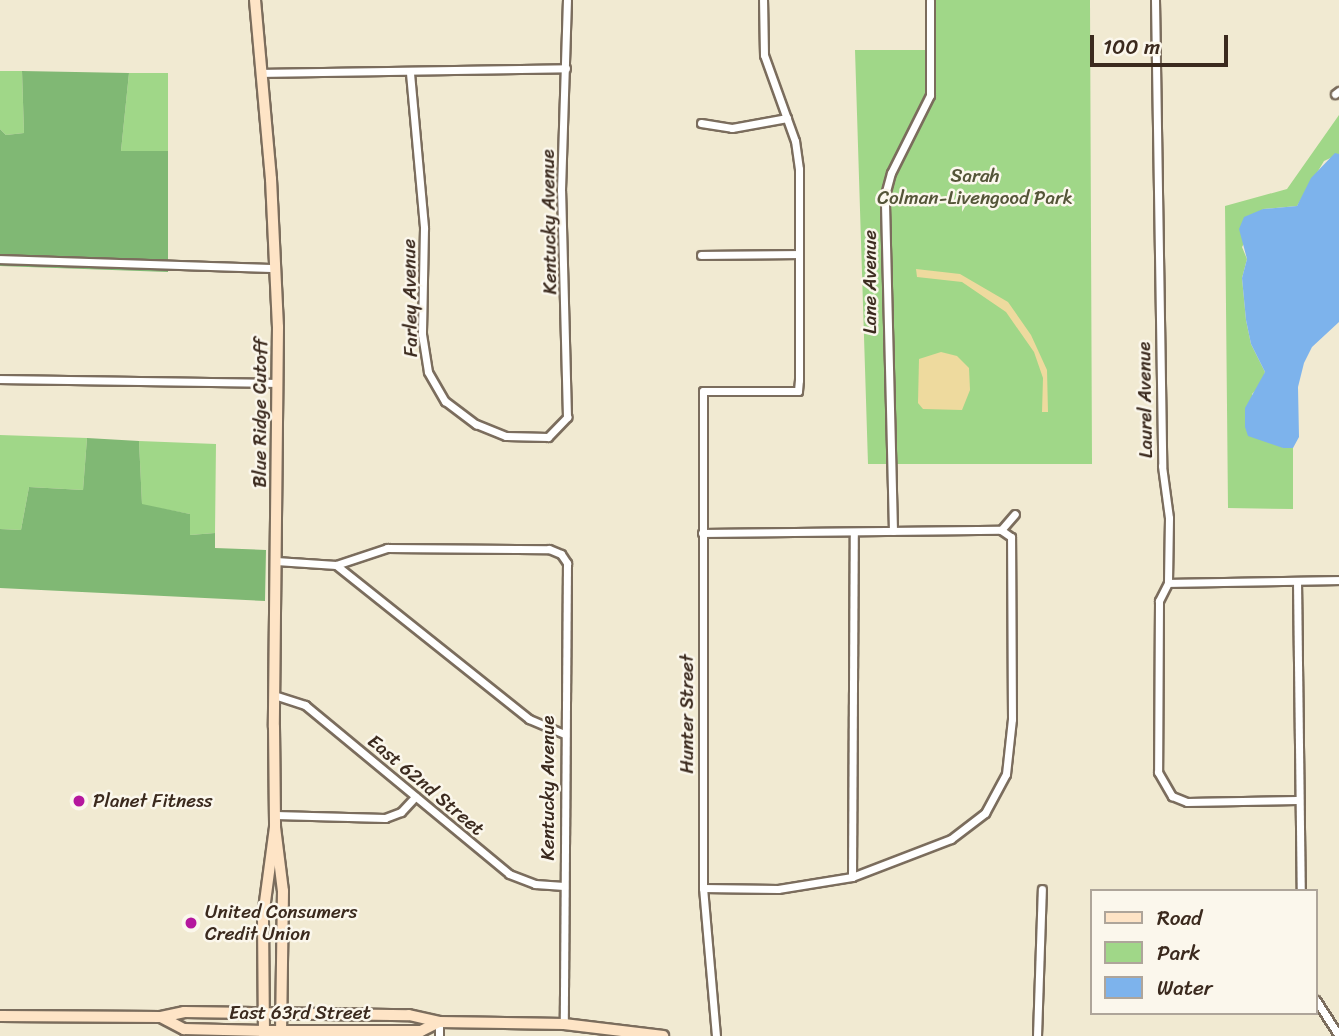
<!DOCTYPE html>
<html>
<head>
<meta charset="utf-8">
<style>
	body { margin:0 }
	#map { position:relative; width:1339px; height:1036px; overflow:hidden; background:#f1ead2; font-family:Sriracha,sans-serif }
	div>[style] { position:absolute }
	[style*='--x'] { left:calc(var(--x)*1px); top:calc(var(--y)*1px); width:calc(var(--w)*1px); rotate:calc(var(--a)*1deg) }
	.green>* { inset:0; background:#a0d788 }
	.forest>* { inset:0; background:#80b874 }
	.sand>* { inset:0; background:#eeda9e }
	.water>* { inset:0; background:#7db3ec }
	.roads { filter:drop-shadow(2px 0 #7b6d5d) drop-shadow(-2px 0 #7b6d5d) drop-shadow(0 2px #7b6d5d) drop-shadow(0 -2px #7b6d5d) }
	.minor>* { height:7px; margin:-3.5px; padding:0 3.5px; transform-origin:3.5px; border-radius:3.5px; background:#fff }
	.secondary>* { height:10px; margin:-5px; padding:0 5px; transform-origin:5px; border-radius:5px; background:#fee4c6 }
	.dots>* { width:19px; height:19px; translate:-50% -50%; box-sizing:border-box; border:4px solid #fbf7ec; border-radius:50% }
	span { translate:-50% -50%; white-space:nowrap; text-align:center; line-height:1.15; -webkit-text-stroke:5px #fbf7ec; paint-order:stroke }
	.park-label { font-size:19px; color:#545538 }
	.street-label { font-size:19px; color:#3b2a1e }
	.poi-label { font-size:19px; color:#3b2a1e }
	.left { translate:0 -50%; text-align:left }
	.legend { position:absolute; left:1090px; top:889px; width:228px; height:126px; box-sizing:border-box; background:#fbf7ec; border:2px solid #aea59a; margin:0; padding:9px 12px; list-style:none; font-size:21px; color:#3b2a1e }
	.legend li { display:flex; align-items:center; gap:14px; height:35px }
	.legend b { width:35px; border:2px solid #aea59a }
	.scale { position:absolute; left:1090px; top:35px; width:138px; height:32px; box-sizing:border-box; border:4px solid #3b2a1e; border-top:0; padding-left:9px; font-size:21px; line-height:24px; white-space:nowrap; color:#3b2a1e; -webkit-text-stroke:5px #fbf7ec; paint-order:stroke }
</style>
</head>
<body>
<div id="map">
	<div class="green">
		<div style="clip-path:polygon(935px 0,1090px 0,1092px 464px,868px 464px,855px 50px,935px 50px)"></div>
		<div style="clip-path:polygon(0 71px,22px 71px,24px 133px,6px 135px,0 129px)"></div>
		<div style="clip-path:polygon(129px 73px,168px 73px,168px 151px,121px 151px)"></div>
		<div style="clip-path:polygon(1339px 115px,1339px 154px,1324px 161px,1297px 206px,1263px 209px,1242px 247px,1247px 259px,1242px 278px,1246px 320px,1251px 344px,1265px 372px,1262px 384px,1252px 394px,1283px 448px,1293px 448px,1293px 509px,1228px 508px,1225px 206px,1287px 189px)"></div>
		<div style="clip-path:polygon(0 435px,87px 438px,83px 490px,29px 487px,21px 530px,0 529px)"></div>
		<div style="clip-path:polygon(139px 441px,216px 444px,215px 533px,190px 535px,190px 514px,142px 505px)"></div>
	</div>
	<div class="forest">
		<div style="clip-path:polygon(22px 71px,129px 73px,121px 151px,168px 151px,168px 272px,0 266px,0 129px,6px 135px,24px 133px)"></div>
		<div style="clip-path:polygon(87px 438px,139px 441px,142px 504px,190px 514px,190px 535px,215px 533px,215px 548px,266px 550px,265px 601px,0 588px,0 529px,21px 530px,29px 487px,83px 490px)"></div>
	</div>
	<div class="sand">
		<div style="clip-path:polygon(916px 269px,960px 274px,1008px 302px,1031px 335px,1047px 370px,1048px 412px,1042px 412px,1043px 378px,1034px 352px,1006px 312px,962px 282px,917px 277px)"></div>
		<div style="clip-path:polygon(941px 352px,957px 356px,969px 368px,970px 390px,962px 410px,923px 409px,918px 403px,919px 359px)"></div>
	</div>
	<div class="water">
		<div style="clip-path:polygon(1335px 153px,1339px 154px,1339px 322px,1312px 347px,1304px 363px,1298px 387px,1299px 437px,1293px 448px,1283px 448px,1248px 436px,1245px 427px,1245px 408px,1265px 372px,1251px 344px,1246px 320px,1242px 278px,1247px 259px,1239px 229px,1244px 217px,1263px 209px,1297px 206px,1311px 178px)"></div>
	</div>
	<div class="roads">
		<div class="minor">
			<div style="--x:1155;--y:0;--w:466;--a:89.1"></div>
			<div style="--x:1162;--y:466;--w:52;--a:82.3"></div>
			<div style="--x:1169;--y:518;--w:65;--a:90.9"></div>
			<div style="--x:1168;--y:583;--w:20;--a:117"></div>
			<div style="--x:1159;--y:601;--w:171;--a:90.3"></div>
			<div style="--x:1158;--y:772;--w:28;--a:60"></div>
			<div style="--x:1172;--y:796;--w:16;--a:22"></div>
			<div style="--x:1187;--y:802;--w:110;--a:-1"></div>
			<div style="--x:260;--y:73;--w:306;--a:-0.9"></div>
			<div style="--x:410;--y:73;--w:156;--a:84.8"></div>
			<div style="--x:424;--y:228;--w:106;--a:91.1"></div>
			<div style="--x:422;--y:334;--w:38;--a:81"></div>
			<div style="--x:428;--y:372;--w:34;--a:60"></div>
			<div style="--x:445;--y:401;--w:39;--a:37"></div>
			<div style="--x:476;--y:424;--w:32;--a:22"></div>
			<div style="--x:506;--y:436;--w:42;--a:1.4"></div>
			<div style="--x:548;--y:437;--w:28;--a:-46"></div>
			<div style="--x:567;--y:417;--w:227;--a:-91.5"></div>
			<div style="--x:561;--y:190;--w:190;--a:-88.2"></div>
			<div style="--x:1335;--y:94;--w:5;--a:-37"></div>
			<div style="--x:701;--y:123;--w:31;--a:9"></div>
			<div style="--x:732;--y:128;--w:56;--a:-10.3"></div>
			<div style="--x:701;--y:255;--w:98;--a:-0.6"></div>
			<div style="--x:0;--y:259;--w:275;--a:1.9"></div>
			<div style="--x:0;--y:379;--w:278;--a:0.8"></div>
			<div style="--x:893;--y:531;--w:336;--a:-91.4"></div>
			<div style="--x:885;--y:195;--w:23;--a:-75"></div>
			<div style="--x:891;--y:173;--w:87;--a:-63.4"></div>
			<div style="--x:930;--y:95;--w:95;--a:-90"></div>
			<div style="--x:702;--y:533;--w:299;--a:-0.6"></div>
			<div style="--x:1001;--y:530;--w:21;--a:-49"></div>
			<div style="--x:276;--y:561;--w:60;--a:3.8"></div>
			<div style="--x:336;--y:565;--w:54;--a:-18.4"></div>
			<div style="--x:387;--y:548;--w:162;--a:0.4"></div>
			<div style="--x:549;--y:549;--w:13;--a:23"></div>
			<div style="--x:561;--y:554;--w:11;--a:56"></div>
			<div style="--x:567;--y:563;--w:461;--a:90.4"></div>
			<div style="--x:336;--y:565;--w:247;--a:38.6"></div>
			<div style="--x:529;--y:719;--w:38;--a:23"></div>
			<div style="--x:1297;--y:581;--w:310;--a:89.3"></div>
			<div style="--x:1168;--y:583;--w:171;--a:-1"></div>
			<div style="--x:274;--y:695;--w:33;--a:18"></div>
			<div style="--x:305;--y:705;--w:265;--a:39.6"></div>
			<div style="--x:509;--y:874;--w:28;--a:21"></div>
			<div style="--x:535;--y:884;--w:29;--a:4"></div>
			<div style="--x:275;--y:815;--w:110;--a:1.6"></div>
			<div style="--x:385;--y:818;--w:17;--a:-21"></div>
			<div style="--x:401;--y:812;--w:21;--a:-47"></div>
			<div style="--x:852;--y:877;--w:345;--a:-89.7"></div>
			<div style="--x:703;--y:888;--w:75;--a:0.8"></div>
			<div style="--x:778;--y:889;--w:75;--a:-9.2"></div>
			<div style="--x:852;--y:877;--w:106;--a:-21"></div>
			<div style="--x:951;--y:839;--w:43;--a:-37.4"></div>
			<div style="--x:985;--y:813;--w:44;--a:-61.7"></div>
			<div style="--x:1006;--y:774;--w:55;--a:-83.8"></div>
			<div style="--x:1012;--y:719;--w:182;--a:-90.3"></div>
			<div style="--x:1011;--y:537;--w:12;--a:-145"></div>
			<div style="--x:1316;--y:1000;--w:43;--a:57.4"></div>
			<div style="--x:439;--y:1036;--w:14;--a:-90"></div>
			<div style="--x:716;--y:1036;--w:149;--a:-95"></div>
			<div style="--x:703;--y:888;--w:497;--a:-90"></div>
			<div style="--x:703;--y:391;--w:95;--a:0"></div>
			<div style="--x:798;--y:391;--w:11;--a:-85"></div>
			<div style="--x:799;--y:380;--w:211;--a:-90"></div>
			<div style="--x:799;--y:169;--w:28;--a:-98"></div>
			<div style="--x:795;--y:141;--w:91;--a:-109.8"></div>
			<div style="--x:764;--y:55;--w:55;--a:-91"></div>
			<div style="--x:1037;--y:1036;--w:147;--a:-88.1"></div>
		</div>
		<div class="secondary">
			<div style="--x:255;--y:0;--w:180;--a:84.9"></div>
			<div style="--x:271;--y:179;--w:148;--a:87.3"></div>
			<div style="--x:278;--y:327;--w:400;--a:90.6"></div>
			<div style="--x:274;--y:727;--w:100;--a:89.4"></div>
			<div style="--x:275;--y:827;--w:64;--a:82.9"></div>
			<div style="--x:283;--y:891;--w:145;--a:90.8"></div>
			<div style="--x:0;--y:1016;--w:161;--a:0.4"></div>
			<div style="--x:161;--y:1017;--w:24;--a:-12"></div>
			<div style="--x:184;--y:1012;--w:225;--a:0.8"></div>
			<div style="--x:409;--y:1015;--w:31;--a:13"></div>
			<div style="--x:439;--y:1022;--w:125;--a:0.9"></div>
			<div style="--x:564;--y:1024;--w:100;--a:6.9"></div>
			<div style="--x:161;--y:1017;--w:26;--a:28"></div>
			<div style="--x:184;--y:1029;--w:80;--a:1.4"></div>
			<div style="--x:264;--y:1031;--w:157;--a:0"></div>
			<div style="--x:421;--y:1031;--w:20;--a:-27"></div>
			<div style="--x:264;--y:1035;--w:118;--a:-90.5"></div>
			<div style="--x:263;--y:917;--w:91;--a:-82.4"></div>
		</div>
	</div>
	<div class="dots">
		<div style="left:79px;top:801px;background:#b5179e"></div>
		<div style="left:191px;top:923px;background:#b5179e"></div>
	</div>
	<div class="park-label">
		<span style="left:975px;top:187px">Sarah<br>Colman-Livengood Park</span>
	</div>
	<div class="street-label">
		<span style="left:549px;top:222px;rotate:-91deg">Kentucky Avenue</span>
		<span style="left:870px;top:282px;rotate:-90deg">Lane Avenue</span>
		<span style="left:410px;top:298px;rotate:-91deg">Farley Avenue</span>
		<span style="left:1145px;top:400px;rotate:-91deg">Laurel Avenue</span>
		<span style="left:260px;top:413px;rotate:-90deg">Blue Ridge Cutoff</span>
		<span style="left:687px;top:714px;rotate:-90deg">Hunter Street</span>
		<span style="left:426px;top:785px;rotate:40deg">East 62nd Street</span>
		<span style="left:548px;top:788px;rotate:-90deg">Kentucky Avenue</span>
		<span style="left:300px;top:1013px">East 63rd Street</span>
	</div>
	<div class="poi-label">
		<span class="left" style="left:93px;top:801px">Planet Fitness</span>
		<span class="left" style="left:205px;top:923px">United Consumers<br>Credit Union</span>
	</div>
	<ul class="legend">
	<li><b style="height:9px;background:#fee4c6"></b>Road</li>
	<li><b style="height:19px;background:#a0d788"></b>Park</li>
	<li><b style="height:19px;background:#7db3ec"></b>Water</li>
	</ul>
	<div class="scale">100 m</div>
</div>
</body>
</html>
